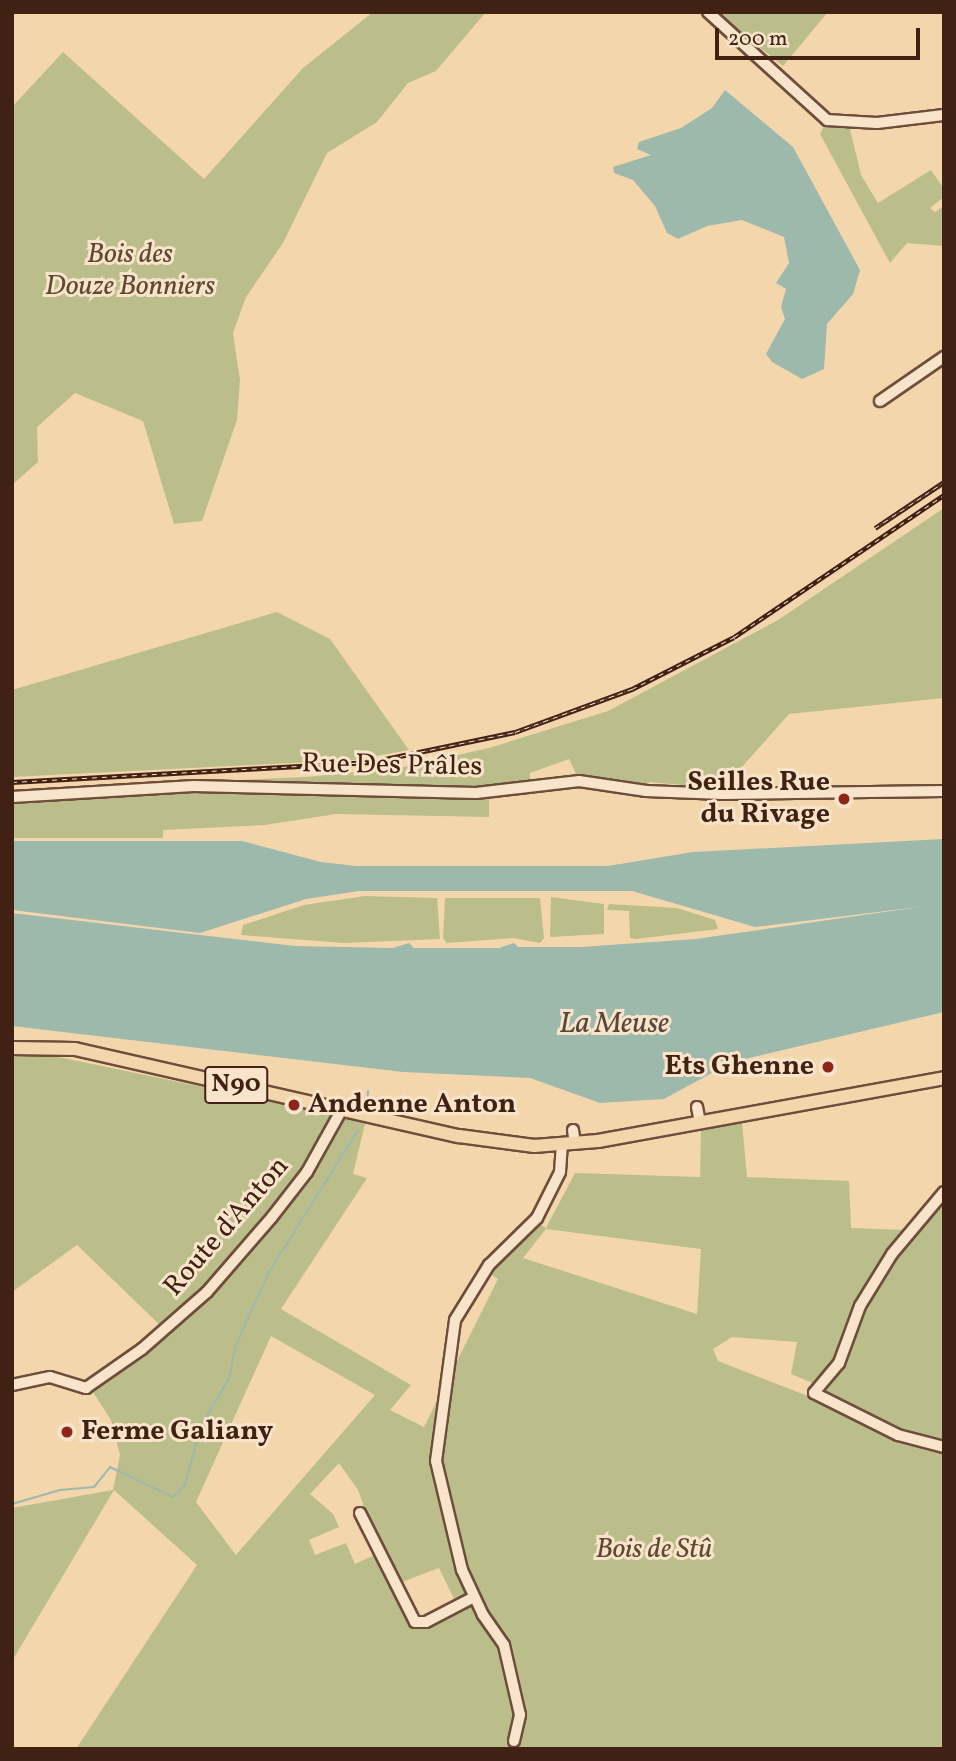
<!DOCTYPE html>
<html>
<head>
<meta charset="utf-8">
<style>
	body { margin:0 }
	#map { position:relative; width:956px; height:1761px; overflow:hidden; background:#f4d6ad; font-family:Vollkorn,serif }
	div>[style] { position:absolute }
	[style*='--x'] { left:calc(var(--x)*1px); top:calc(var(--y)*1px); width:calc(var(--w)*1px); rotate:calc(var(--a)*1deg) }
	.green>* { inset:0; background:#bbbe8a }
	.water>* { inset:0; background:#9cb9ac }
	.stream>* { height:2px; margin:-1px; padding:0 1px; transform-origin:1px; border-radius:1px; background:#9cb9ac }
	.roads { filter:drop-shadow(2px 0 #6e4e3b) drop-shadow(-2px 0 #6e4e3b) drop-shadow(0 2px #6e4e3b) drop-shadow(0 -2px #6e4e3b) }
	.minor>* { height:10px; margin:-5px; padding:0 5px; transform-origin:5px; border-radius:5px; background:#f8e4ca }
	.major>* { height:12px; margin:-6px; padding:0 6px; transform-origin:6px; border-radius:6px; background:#f4d6ad }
	.rail>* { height:4.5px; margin-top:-2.25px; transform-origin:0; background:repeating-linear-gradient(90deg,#f8e4ca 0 5px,#422115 0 10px); box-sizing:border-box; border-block:2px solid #422115 }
	.dots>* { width:19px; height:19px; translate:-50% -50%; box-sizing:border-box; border:4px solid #f8e4ca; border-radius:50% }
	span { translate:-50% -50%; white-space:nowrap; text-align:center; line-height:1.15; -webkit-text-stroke:6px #f8e4ca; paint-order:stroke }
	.shield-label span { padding:2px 5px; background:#f8e4ca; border:2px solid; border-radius:5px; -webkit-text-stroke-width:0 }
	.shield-label { font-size:26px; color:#422115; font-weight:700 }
	.park-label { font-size:28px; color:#604832; font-style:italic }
	.street-label { font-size:28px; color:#422115 }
	.poi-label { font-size:28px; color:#422115; font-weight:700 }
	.right { translate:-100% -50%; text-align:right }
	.left { translate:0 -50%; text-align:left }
	.water-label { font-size:30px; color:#58473b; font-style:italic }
	.frame { position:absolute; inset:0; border:14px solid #422115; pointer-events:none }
	.scale { position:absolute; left:715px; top:28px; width:205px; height:32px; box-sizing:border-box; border:4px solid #422115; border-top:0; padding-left:9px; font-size:21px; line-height:24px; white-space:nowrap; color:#422115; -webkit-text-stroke:5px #f8e4ca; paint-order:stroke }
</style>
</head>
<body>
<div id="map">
	<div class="green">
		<div style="clip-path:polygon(373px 12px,486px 12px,436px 71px,408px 83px,377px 122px,327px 153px,283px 243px,246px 297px,233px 333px,240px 380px,237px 420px,202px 521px,174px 524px,143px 421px,75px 393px,37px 427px,38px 462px,12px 485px,12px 107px,63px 52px,204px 179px,303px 68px)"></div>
		<div style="clip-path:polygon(716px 12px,828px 12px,783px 66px)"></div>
		<div style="clip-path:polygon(827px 120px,848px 121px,861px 175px,878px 203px,931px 170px,944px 189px,944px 197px,930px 208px,935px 212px,944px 206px,944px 246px,907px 243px,890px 263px,820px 134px)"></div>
		<div style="clip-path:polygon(944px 508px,944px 698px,789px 714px,733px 777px,728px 789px,649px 782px,647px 788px,578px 778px,569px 759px,530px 773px,530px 784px,489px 791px,489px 817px,336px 814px,265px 825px,163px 830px,163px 838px,12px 838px,12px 790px,307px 777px,404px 767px,489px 748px,608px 711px,778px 620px)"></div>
		<div style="clip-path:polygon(277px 612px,330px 639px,409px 750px,353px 760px,12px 777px,12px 690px)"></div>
		<div style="clip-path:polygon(365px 896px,437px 898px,440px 939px,344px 943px,241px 935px,243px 925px,304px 905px)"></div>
		<div style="clip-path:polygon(551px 897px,604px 904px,604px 934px,550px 937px)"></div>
		<div style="clip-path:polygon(445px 898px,540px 898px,544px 938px,540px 943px,513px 938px,447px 943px,443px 938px)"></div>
		<div style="clip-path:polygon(609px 904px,677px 908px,715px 920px,718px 929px,636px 939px,630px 938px,629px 911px,607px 910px)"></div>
		<div style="clip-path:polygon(evenodd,44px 1054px,333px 1114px,326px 1134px,340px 1116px,367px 1115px,353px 1174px,367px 1178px,281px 1309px,411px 1385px,390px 1410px,424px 1427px,498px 1279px,487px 1272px,536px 1222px,546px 1228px,575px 1173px,700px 1177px,701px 1129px,742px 1123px,747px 1177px,849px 1181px,851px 1228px,908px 1230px,887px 1255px,834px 1366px,815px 1384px,791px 1374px,797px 1342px,732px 1337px,713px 1349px,718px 1361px,813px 1398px,837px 1370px,862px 1309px,908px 1237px,944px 1195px,944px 1749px,76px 1749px,197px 1565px,114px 1490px,12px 1661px,12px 1508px,113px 1490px,120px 1455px,111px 1420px,89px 1386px,164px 1329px,77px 1245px,12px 1292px,12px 1055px,44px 1054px,546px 1229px,701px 1249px,697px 1314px,523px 1258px,546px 1229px,44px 1054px,271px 1336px,375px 1395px,236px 1555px,196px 1502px,271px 1336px,44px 1054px,339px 1463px,358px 1490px,381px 1552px,355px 1564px,346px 1543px,315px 1555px,309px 1540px,339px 1527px,333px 1514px,310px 1494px,339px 1463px,44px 1054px,439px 1568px,458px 1607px,415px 1622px,394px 1585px,439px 1568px)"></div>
	</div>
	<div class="water">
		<div style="clip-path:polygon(725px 90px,793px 147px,860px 270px,853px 294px,827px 324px,824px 369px,802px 379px,772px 362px,766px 354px,785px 319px,781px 307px,786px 289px,776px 283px,789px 263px,784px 237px,742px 220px,707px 226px,678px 239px,667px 233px,655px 206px,633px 180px,614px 173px,613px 167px,651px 155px,637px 149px,639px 142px,681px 128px,712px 108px)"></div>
		<div style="clip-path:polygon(944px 839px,944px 1012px,732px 1062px,664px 1099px,600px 1103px,530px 1078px,403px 1072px,12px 1026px,12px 913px,295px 946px,393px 948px,409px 943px,414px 948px,499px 948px,514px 943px,518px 947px,581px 947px,696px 939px,926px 906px,755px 927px,632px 891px,359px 891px,306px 899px,200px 933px,12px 910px,12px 841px,242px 841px,321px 862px,356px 866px,608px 866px,693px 852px)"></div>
	</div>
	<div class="stream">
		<div style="--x:367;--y:1106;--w:15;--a:-86"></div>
		<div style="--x:12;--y:1504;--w:50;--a:-16.3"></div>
		<div style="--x:60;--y:1490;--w:34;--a:-5"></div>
		<div style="--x:94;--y:1487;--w:26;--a:-51"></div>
		<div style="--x:110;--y:1467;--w:70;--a:25.5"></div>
		<div style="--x:173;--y:1497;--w:17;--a:-45"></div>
		<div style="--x:185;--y:1485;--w:61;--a:-74.8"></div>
		<div style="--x:201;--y:1426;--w:56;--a:-59.7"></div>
		<div style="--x:229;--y:1378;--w:34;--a:-78"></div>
		<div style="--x:236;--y:1345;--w:80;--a:-65.7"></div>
		<div style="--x:269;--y:1272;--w:168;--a:-57.9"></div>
	</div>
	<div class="roads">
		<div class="minor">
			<div style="--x:708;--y:12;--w:161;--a:42.2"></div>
			<div style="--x:827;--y:120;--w:50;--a:3.4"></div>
			<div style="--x:877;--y:123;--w:67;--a:-6.8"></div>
			<div style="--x:880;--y:401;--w:78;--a:-34.5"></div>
			<div style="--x:12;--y:797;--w:182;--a:-3.5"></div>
			<div style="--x:194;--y:786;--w:282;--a:1.4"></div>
			<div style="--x:476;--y:793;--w:104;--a:-6.6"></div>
			<div style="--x:579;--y:781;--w:68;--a:8.5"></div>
			<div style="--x:646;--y:791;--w:76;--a:2.3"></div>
			<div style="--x:722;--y:794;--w:222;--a:-0.8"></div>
			<div style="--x:697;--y:1107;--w:15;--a:79"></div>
			<div style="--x:573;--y:1130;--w:14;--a:82"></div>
			<div style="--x:944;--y:1192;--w:81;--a:130"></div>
			<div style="--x:892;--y:1254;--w:61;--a:121.6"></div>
			<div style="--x:860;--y:1306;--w:61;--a:110.2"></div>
			<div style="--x:839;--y:1363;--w:39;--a:130"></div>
			<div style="--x:814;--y:1393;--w:94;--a:26.6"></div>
			<div style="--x:898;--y:1435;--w:48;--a:14.6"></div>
			<div style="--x:12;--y:1385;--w:39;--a:-12"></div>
			<div style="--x:50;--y:1377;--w:38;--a:17"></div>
			<div style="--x:86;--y:1388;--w:68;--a:-34.9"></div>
			<div style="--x:142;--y:1349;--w:86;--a:-41.2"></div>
			<div style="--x:207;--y:1292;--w:99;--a:-49.1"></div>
			<div style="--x:272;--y:1217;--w:57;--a:-52.1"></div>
			<div style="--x:307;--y:1172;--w:72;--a:-60.9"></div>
			<div style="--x:360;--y:1513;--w:122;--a:63.2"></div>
			<div style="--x:415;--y:1622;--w:11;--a:0"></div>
			<div style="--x:426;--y:1622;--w:54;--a:-27.5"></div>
			<div style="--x:514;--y:1741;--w:27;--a:-77"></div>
			<div style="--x:520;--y:1715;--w:72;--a:-102.9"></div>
			<div style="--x:504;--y:1645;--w:37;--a:-125"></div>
			<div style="--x:483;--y:1615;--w:50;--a:-115"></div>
			<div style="--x:462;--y:1570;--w:112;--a:-103.4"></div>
			<div style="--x:436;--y:1461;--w:142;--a:-82.3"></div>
			<div style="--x:455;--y:1320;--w:65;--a:-58.3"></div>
			<div style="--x:489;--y:1265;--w:67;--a:-44.4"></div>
			<div style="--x:537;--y:1218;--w:51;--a:-63.4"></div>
			<div style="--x:560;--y:1172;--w:27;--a:-86"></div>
		</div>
		<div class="major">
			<div style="--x:12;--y:1048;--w:63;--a:0.9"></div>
			<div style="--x:75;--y:1049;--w:394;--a:12.8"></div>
			<div style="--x:459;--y:1136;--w:76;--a:7.6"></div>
			<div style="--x:534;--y:1146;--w:64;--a:-4.5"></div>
			<div style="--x:598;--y:1141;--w:352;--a:-10.3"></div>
		</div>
	</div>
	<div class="rail">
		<div style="--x:875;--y:528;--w:83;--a:-33.7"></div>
		<div style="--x:12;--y:782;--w:360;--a:-3.2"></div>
		<div style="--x:371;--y:762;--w:147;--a:-11.8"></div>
		<div style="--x:515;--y:732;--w:125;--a:-20.2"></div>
		<div style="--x:632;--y:689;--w:114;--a:-27"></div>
		<div style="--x:734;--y:637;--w:254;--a:-34.1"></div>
	</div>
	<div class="dots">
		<div style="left:844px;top:799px;background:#8f2418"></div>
		<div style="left:828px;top:1067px;background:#8f2418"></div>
		<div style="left:294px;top:1105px;background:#8f2418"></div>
		<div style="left:67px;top:1432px;background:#8f2418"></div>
	</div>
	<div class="shield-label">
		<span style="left:236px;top:1085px">N90</span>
	</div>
	<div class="park-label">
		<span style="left:130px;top:271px">Bois des<br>Douze Bonniers</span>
		<span style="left:654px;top:1550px">Bois de Stû</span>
	</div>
	<div class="street-label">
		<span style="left:392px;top:766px;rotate:1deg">Rue Des Prâles</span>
		<span style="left:227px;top:1227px;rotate:-49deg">Route d'Anton</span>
	</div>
	<div class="poi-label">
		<span class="right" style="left:830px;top:799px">Seilles Rue<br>du Rivage</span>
		<span class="right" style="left:814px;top:1067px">Ets Ghenne</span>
		<span class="left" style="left:308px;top:1105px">Andenne Anton</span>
		<span class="left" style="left:81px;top:1432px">Ferme Galiany</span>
	</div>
	<div class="water-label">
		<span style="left:614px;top:1024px">La Meuse</span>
	</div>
	<div class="frame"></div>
	<div class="scale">200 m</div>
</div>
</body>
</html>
